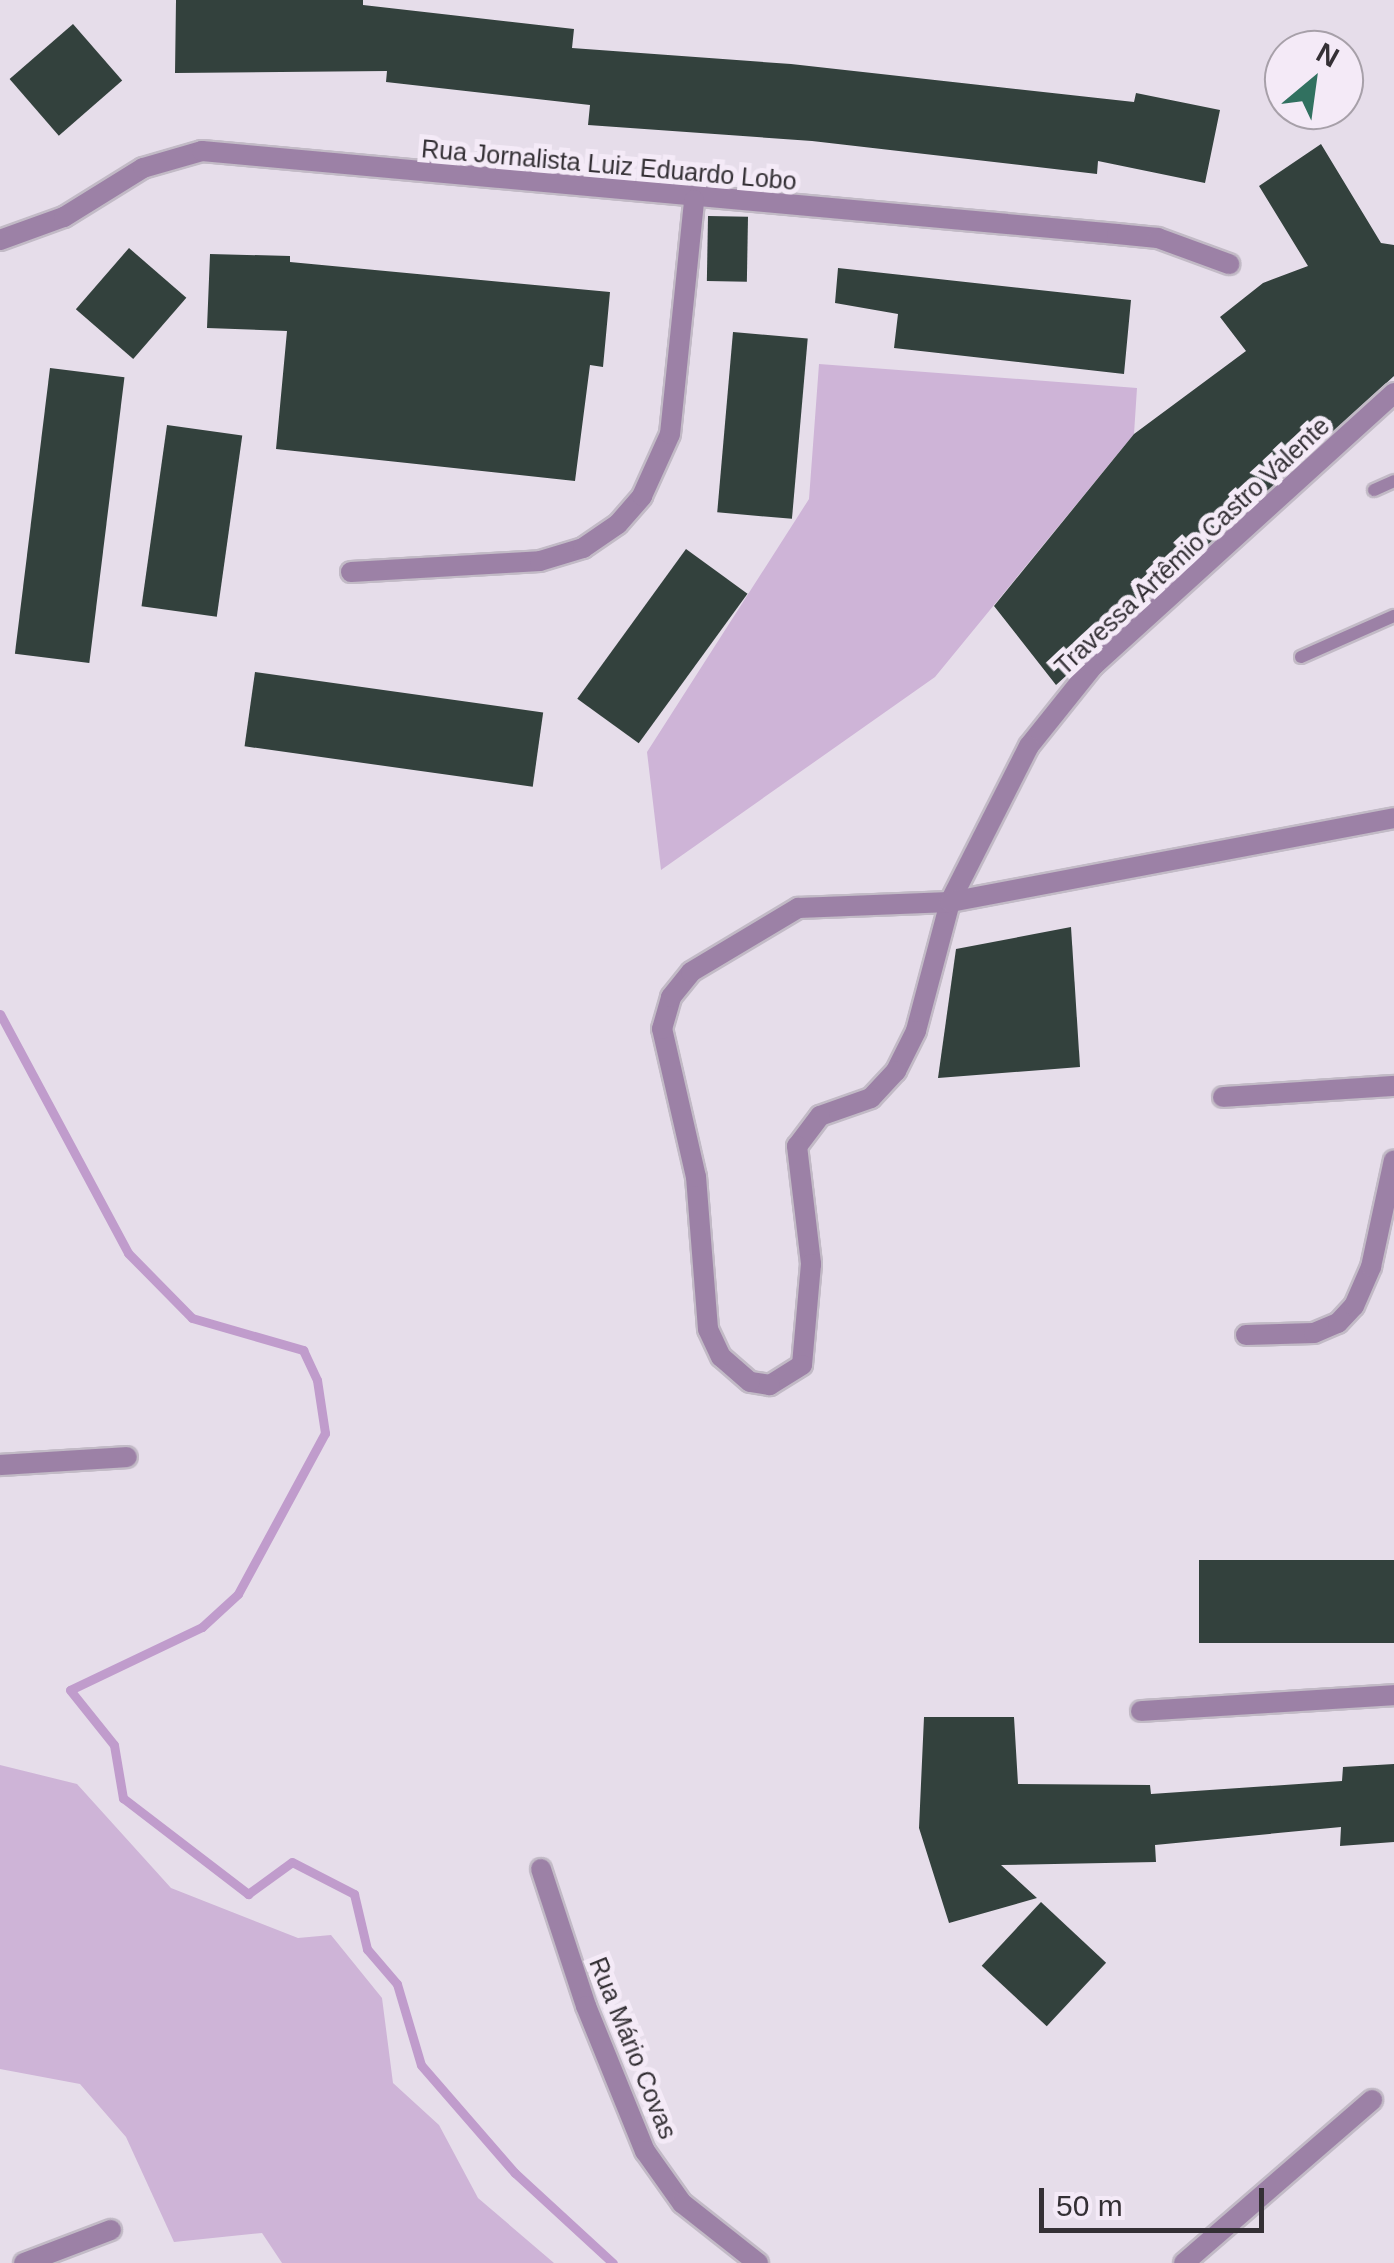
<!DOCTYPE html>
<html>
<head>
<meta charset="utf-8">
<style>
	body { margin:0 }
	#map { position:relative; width:1394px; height:2263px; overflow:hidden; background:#e6ddea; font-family:Helvetica,sans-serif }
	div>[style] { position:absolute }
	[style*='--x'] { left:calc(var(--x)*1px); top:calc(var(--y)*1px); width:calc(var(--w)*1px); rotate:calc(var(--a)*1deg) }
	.green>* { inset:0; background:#ceb4d7 }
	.stream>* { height:9px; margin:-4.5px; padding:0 4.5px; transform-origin:4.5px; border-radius:4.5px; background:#c09ccc }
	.building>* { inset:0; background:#33413d; transform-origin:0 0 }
	.roads { filter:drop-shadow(2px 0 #c2bac6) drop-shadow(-2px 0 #c2bac6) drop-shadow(0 2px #c2bac6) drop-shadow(0 -2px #c2bac6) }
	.service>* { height:12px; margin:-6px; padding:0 6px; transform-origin:6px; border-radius:6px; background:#9c81a6 }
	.minor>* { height:20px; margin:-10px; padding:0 10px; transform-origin:10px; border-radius:10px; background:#9c81a6 }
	span { translate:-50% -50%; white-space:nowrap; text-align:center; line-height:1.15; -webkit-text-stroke:10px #f4eaf7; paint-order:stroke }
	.street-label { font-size:25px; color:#343035 }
	.north { position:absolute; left:1264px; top:30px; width:100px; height:100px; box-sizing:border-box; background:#f4eaf7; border:2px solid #a7a0a9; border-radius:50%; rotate:29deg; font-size:28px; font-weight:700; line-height:40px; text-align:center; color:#343035 }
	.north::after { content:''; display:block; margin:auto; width:35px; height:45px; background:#317160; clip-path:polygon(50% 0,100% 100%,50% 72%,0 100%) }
	.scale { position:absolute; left:1039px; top:2188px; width:225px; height:45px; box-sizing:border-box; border:5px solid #343035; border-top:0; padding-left:12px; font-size:30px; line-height:35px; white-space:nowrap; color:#343035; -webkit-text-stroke:8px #f4eaf7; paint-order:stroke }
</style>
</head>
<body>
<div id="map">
	<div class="green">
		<div style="clip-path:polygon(819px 364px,1137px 388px,1134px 434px,935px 677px,661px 870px,647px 752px,809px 499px)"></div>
		<div style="clip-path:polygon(0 1765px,77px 1784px,171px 1888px,298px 1938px,331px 1935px,382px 1998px,393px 2083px,439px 2125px,478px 2198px,554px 2263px,282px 2263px,262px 2233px,174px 2242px,126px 2137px,80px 2084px,0 2069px)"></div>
	</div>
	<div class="stream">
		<div style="--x:0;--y:1014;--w:271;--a:61.8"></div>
		<div style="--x:128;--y:1253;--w:91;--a:45.4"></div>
		<div style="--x:192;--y:1318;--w:116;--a:16.1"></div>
		<div style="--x:303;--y:1350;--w:33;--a:65"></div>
		<div style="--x:317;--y:1380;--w:54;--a:81.4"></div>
		<div style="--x:325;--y:1433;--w:183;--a:118.4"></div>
		<div style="--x:238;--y:1594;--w:49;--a:137.5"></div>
		<div style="--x:202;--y:1627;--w:146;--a:154.5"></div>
		<div style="--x:70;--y:1690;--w:70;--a:51.3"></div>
		<div style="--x:114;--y:1745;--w:54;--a:80.4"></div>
		<div style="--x:123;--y:1798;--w:158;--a:37.5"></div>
		<div style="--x:248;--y:1894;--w:54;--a:-36"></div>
		<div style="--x:292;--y:1862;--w:70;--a:27.3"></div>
		<div style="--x:354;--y:1894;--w:57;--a:76.7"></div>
		<div style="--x:367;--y:1949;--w:46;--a:49.4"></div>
		<div style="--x:397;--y:1984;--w:84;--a:73.5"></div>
		<div style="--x:421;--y:2065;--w:143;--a:49"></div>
		<div style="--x:515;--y:2173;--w:133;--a:42.6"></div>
	</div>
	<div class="building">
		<div style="clip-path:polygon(176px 0,363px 0,363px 5px,574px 29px,572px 48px,791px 64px,1134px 102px,1136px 93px,1220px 110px,1205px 183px,1098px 161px,1097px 174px,812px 141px,588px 125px,590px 105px,386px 82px,387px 71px,175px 73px)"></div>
		<div style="left:73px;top:24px;width:75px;height:84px;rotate:49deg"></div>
		<div style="clip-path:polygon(1321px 144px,1381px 243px,1394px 245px,1394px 376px,1056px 685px,994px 606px,1134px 434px,1246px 351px,1220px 317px,1263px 283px,1308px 266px,1259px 186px)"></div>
		<div style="left:708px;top:216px;width:40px;height:65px;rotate:1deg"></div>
		<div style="left:129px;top:248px;width:76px;height:81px;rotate:41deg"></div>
		<div style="clip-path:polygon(210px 254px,290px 256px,290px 262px,610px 292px,603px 367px,590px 365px,575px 481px,276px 449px,287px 331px,207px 328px)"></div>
		<div style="clip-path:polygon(838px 268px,1131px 300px,1124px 374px,894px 348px,898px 314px,835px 303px)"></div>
		<div style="left:733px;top:332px;width:75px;height:181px;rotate:5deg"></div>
		<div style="left:50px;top:368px;width:75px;height:288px;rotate:7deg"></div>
		<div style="left:167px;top:425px;width:76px;height:183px;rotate:8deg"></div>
		<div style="left:686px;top:549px;width:76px;height:185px;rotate:36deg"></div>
		<div style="left:255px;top:672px;width:291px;height:75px;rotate:8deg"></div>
		<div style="clip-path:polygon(1071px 927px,1080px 1067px,938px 1078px,956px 949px)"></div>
		<div style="left:1394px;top:1560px;width:83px;height:195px;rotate:90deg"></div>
		<div style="clip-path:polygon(924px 1717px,1014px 1717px,1018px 1784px,1150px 1785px,1151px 1794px,1342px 1781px,1343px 1767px,1394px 1764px,1394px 1842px,1340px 1846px,1341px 1827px,1155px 1845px,1156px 1862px,1001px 1865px,1037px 1898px,949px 1923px,919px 1828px)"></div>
		<div style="left:1041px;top:1902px;width:89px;height:87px;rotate:43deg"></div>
	</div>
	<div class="roads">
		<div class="service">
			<div style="--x:1374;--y:490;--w:22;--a:-24"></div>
			<div style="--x:1301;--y:657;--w:102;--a:-23.8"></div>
		</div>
		<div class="minor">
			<div style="--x:0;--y:240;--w:68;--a:-19.8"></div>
			<div style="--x:64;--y:217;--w:93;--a:-31.8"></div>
			<div style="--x:143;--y:168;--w:61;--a:-16.1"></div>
			<div style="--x:202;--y:151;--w:919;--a:5.18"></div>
			<div style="--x:1117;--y:234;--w:41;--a:5.6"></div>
			<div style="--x:1158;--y:238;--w:76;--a:20.1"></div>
			<div style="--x:1394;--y:393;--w:406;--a:137.8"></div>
			<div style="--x:1093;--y:666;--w:102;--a:128.7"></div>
			<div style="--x:1029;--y:746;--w:175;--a:116.9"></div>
			<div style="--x:950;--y:902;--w:133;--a:104.8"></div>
			<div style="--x:916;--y:1031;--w:45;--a:116.6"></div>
			<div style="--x:896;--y:1071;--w:37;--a:133"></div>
			<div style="--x:871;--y:1098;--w:54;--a:160.6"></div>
			<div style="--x:820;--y:1116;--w:38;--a:127"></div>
			<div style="--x:797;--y:1146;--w:119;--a:83.2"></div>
			<div style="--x:811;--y:1264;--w:101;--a:95.1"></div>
			<div style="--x:802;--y:1365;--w:38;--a:148"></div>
			<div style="--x:770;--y:1385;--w:20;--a:-171"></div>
			<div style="--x:750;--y:1382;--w:38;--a:-139"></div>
			<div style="--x:721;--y:1357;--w:31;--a:-115"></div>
			<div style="--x:708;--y:1329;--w:152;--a:-94.5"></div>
			<div style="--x:696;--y:1177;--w:152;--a:-102.9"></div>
			<div style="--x:662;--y:1029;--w:33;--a:-74"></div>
			<div style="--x:671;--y:997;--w:32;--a:-51"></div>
			<div style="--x:691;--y:972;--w:125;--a:-30.9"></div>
			<div style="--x:798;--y:908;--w:152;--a:-2.3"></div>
			<div style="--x:950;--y:902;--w:452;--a:-10.7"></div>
			<div style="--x:351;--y:572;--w:189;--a:-3.3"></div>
			<div style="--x:540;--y:561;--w:45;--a:-16.8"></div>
			<div style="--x:583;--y:548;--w:42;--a:-34.4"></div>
			<div style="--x:618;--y:524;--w:37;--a:-49"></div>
			<div style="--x:642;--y:496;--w:68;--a:-65.7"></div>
			<div style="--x:670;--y:434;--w:235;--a:-84.1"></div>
			<div style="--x:1223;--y:1097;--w:171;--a:-3.7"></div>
			<div style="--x:1246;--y:1335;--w:68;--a:-1.7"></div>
			<div style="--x:1314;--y:1333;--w:26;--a:-23"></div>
			<div style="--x:1338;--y:1323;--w:23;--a:-47"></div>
			<div style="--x:1354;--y:1306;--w:43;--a:-66.4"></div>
			<div style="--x:1371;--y:1267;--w:109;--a:-77.9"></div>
			<div style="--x:0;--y:1465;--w:127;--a:-3.6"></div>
			<div style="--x:1141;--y:1711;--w:254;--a:-3.6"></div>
			<div style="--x:541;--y:1869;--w:144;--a:71.8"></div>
			<div style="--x:586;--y:2006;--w:157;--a:67.9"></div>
			<div style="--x:645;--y:2151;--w:64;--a:54.6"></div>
			<div style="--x:682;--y:2203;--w:97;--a:38.3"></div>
			<div style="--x:24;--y:2263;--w:93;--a:-20.8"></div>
			<div style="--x:1184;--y:2263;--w:249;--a:-40.9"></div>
		</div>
	</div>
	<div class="street-label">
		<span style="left:609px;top:165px;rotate:5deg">Rua Jornalista Luiz Eduardo Lobo</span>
		<span style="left:1192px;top:546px;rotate:-43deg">Travessa Artêmio Castro Valente</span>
		<span style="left:633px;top:2048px;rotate:68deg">Rua Mário Covas</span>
	</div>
	<div class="north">N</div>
	<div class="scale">50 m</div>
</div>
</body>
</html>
